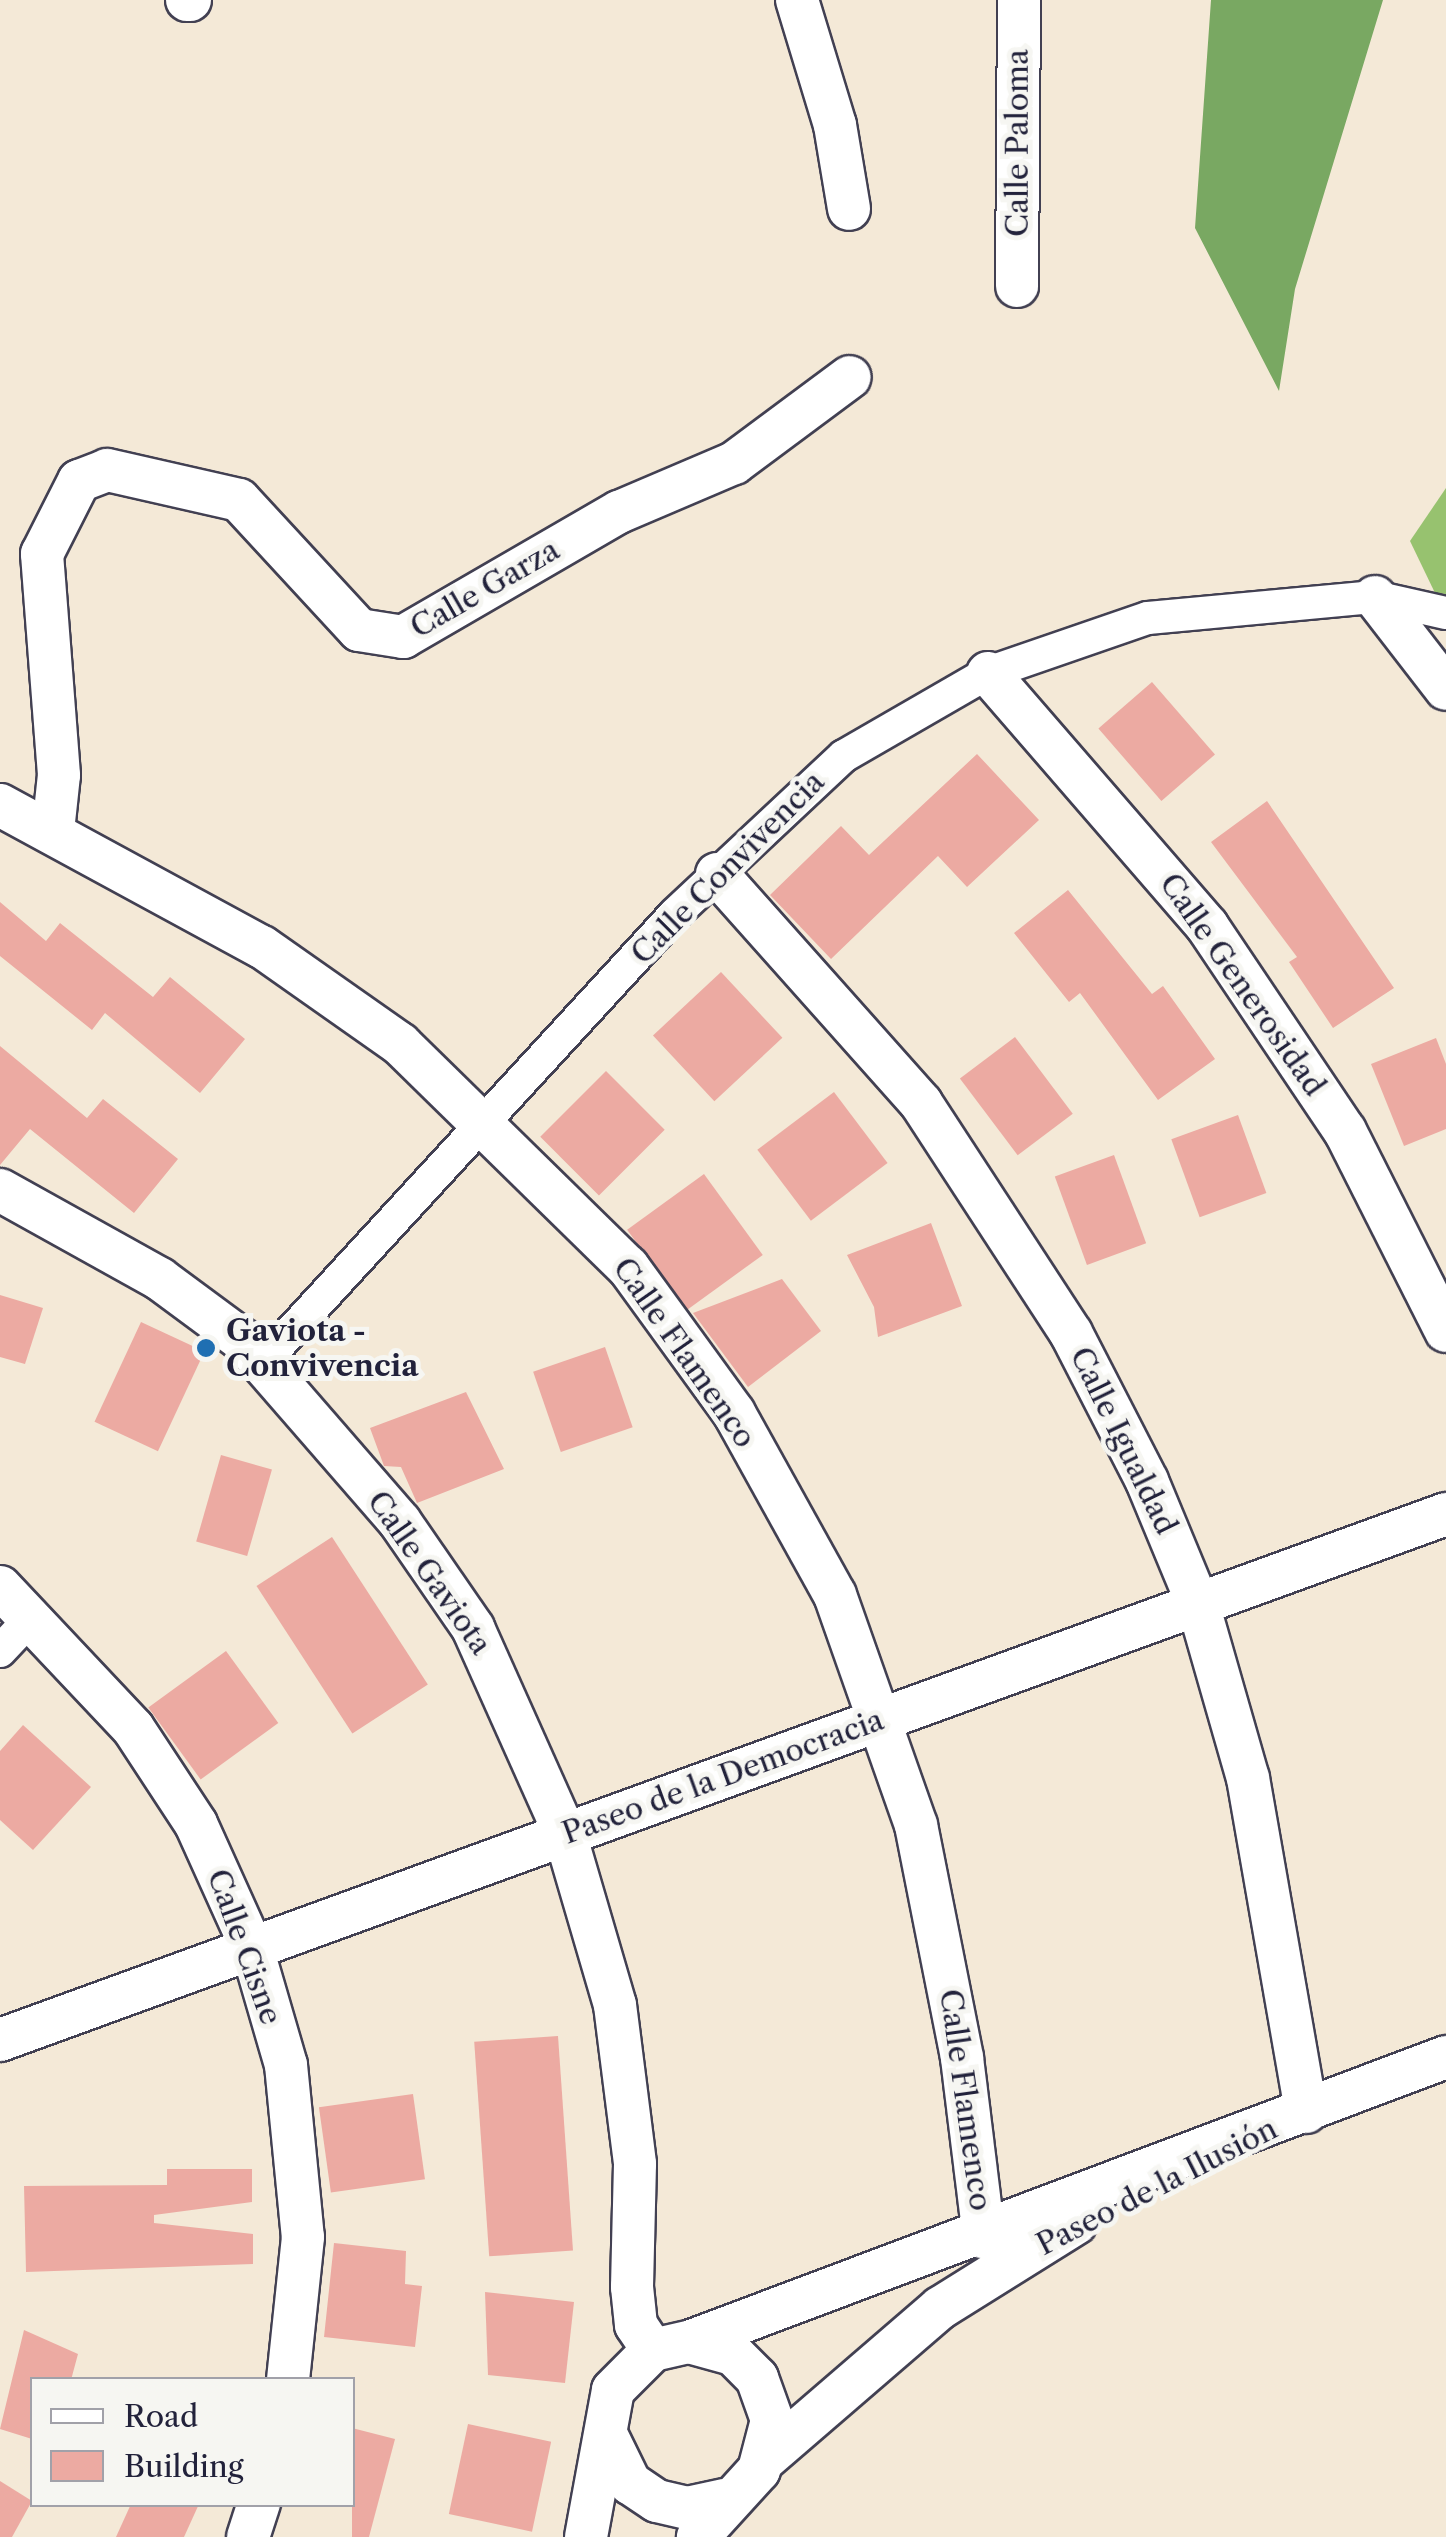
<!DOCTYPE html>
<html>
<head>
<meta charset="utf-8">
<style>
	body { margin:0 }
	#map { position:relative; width:1446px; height:2537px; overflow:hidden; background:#f4e9d7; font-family:"Libre Caslon Text",serif }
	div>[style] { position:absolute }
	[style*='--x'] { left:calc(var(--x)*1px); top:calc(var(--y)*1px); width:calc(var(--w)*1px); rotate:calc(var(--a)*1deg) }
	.green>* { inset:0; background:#97c26f }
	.forest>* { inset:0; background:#79a862 }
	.building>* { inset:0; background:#ecaaa2; transform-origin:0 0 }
	.roads { filter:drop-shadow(2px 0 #424052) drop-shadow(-2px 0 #424052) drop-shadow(0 2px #424052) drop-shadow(0 -2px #424052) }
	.pedestrian>* { height:32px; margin:-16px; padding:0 16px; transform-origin:16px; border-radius:16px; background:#fff }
	.minor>* { height:42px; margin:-21px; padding:0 21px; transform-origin:21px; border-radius:21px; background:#fff }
	.dots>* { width:28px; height:28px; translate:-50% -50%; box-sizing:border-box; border:5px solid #f6f6f2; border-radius:50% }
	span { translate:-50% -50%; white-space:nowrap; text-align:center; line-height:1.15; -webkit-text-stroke:10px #f6f6f2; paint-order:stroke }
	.street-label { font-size:30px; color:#22223b }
	.poi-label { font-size:30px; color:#22223b; font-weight:700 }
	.left { translate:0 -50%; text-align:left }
	.legend { position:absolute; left:30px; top:2377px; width:325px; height:130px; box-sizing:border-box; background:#f6f6f2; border:2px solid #a1a1a9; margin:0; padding:12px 18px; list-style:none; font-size:30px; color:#22223b }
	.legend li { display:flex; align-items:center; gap:20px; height:50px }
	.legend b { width:50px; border:2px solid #a1a1a9 }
</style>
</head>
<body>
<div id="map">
	<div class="green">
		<div style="clip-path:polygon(1446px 488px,1446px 594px,1435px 593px,1410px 541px)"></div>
	</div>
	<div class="forest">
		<div style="clip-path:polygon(1211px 0,1383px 0,1295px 289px,1279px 391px,1195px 228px)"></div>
	</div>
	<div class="building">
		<div style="left:1152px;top:682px;width:96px;height:71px;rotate:49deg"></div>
		<div style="clip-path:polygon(977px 754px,1039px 820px,967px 887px,938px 856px,831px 959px,770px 895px,841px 826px,869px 855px)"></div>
		<div style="clip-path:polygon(1267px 801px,1394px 988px,1333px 1028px,1289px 962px,1297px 957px,1211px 842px)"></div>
		<div style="clip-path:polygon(1068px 890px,1152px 994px,1163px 986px,1215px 1059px,1158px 1100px,1080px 993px,1069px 1002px,1014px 933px)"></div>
		<div style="clip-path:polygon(0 902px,46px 941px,60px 923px,153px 997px,170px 977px,245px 1039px,200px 1093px,105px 1013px,92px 1030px,0 956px)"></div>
		<div style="left:721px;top:972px;width:90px;height:93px;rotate:47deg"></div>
		<div style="left:1015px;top:1037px;width:96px;height:69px;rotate:53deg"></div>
		<div style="clip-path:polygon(1436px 1038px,1446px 1064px,1446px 1129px,1404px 1146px,1371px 1064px)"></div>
		<div style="clip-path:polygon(0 1046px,87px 1118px,103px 1099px,178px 1159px,134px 1213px,30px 1129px,0 1165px)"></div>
		<div style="left:606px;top:1071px;width:83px;height:93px;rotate:45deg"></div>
		<div style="left:834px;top:1092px;width:89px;height:96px;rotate:53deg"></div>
		<div style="left:1238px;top:1115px;width:83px;height:71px;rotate:70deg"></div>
		<div style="left:1114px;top:1155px;width:94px;height:63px;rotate:70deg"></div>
		<div style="left:704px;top:1174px;width:100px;height:95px;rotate:54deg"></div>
		<div style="clip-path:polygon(931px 1223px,962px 1306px,878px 1337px,874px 1307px,847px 1255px)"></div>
		<div style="clip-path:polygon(782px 1279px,821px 1331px,748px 1387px,693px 1313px)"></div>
		<div style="clip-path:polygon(0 1295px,43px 1308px,25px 1364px,0 1357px)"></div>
		<div style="left:141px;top:1322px;width:70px;height:110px;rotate:25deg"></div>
		<div style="left:605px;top:1347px;width:85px;height:76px;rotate:71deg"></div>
		<div style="clip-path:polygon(466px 1392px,504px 1469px,417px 1503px,401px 1467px,384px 1466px,370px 1428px)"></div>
		<div style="left:221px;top:1455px;width:53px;height:90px;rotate:16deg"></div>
		<div style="left:332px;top:1537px;width:176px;height:90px;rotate:57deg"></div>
		<div style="left:226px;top:1651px;width:89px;height:96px;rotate:54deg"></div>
		<div style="clip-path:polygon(23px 1725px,91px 1787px,33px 1850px,0 1820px,0 1751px)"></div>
		<div style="left:558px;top:2036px;width:215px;height:84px;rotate:86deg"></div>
		<div style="left:413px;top:2094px;width:86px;height:95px;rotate:82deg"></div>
		<div style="clip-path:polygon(167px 2169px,252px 2169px,252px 2202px,154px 2215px,154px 2223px,253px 2234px,253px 2264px,26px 2272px,24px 2186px,167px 2185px)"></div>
		<div style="clip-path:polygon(334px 2243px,406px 2251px,405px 2284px,422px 2286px,415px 2347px,324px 2337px)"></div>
		<div style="clip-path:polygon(485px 2292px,574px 2302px,565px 2383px,488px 2375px)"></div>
		<div style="clip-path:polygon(24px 2330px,78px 2354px,71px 2380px,32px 2380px,32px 2439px,0 2429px)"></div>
		<div style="left:468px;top:2424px;width:85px;height:92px;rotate:12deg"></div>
		<div style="clip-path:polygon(352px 2428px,395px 2439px,369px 2537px,352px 2537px)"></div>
		<div style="clip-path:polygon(0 2481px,32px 2501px,12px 2537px,0 2537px)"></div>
		<div style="clip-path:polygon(131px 2504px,199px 2504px,184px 2537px,116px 2537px)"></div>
	</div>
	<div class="roads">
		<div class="pedestrian">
			<div style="--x:264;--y:1361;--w:607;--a:-47.4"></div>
			<div style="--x:675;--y:914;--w:231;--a:-43.1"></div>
			<div style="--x:844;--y:756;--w:166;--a:-30"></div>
			<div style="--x:988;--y:673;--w:169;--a:-19"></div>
			<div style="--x:1148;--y:618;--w:228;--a:-5.3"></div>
			<div style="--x:1375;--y:597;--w:73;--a:12.7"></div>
			<div style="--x:0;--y:1651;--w:48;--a:-46.7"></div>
		</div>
		<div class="minor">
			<div style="--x:187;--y:0;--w:3;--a:0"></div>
			<div style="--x:797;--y:0;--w:131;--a:73.1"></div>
			<div style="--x:835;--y:125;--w:85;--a:80.5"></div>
			<div style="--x:1017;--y:286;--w:286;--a:-89.6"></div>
			<div style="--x:1375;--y:597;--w:116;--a:52.3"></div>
			<div style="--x:988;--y:673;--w:335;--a:49.1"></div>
			<div style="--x:1207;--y:926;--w:247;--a:56.1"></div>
			<div style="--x:1345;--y:1131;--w:224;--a:63.2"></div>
			<div style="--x:0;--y:805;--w:298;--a:28.5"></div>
			<div style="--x:262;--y:947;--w:169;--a:35.1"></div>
			<div style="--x:400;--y:1044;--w:319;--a:44.4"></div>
			<div style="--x:628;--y:1267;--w:180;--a:54"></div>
			<div style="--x:734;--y:1413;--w:208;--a:61"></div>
			<div style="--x:835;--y:1595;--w:244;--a:70.6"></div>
			<div style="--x:916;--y:1825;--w:237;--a:78.8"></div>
			<div style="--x:962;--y:2058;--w:181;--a:83"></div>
			<div style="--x:53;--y:831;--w:56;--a:-83.9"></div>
			<div style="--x:59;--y:775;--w:222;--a:-94.4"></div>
			<div style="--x:42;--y:554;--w:82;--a:-63.1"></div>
			<div style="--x:79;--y:481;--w:30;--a:-21"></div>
			<div style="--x:107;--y:470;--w:135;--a:12.8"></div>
			<div style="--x:239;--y:500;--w:177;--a:47.3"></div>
			<div style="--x:359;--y:630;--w:45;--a:9"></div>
			<div style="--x:403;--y:637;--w:250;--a:-30.1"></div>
			<div style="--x:619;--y:512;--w:125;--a:-23.1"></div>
			<div style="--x:734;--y:463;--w:144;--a:-36.6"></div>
			<div style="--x:717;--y:874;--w:307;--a:48.3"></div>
			<div style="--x:921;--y:1103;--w:275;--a:56.9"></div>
			<div style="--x:1071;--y:1333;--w:166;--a:62.8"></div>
			<div style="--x:1147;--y:1481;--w:133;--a:67.5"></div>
			<div style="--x:1198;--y:1604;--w:181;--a:74"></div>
			<div style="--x:1248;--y:1778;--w:339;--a:80.1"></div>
			<div style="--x:0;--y:1190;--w:183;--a:29.1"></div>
			<div style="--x:160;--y:1279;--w:101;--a:36.5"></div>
			<div style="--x:241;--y:1339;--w:242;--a:49"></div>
			<div style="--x:400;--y:1522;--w:129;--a:55.4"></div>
			<div style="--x:473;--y:1628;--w:226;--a:65.9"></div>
			<div style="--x:565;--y:1834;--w:178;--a:73.7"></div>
			<div style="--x:615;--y:2005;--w:160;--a:82.8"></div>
			<div style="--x:635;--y:2164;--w:123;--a:91.4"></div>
			<div style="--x:632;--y:2287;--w:38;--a:84"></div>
			<div style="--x:636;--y:2325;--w:30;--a:56"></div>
			<div style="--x:0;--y:1587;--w:194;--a:46.7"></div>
			<div style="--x:133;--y:1728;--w:115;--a:56.7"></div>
			<div style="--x:196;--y:1824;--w:136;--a:65.7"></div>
			<div style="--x:252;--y:1948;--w:122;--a:73.8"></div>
			<div style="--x:286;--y:2065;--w:173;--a:84.4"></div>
			<div style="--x:303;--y:2237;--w:144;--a:96"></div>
			<div style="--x:0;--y:2040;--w:1539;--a:-19.99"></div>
			<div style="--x:689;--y:2342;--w:809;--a:-20.63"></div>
			<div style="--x:606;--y:2434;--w:55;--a:63.9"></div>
			<div style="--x:630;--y:2483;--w:32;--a:34"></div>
			<div style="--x:657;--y:2501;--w:31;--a:13"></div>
			<div style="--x:687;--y:2508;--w:39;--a:-12"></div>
			<div style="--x:765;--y:2459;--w:231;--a:-40.8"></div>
			<div style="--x:940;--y:2308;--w:160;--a:-32"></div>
			<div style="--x:248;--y:2537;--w:35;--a:-72"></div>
			<div style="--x:586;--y:2537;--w:149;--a:-79.6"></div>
			<div style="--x:613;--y:2390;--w:57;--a:-45"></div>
			<div style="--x:653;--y:2350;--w:37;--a:-13"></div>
			<div style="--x:689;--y:2342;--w:46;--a:15.3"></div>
			<div style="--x:733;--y:2354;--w:34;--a:45"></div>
			<div style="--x:757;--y:2378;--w:45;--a:70.3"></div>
			<div style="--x:772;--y:2420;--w:52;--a:104.6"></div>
			<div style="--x:759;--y:2470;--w:91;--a:132.3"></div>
		</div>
	</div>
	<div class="dots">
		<div style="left:206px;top:1348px;background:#1f6fb2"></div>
	</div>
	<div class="street-label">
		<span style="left:1018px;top:143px;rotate:-90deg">Calle Paloma</span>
		<span style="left:485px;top:589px;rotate:-30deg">Calle Garza</span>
		<span style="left:728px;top:868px;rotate:-45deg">Calle Convivencia</span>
		<span style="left:1242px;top:985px;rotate:55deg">Calle Generosidad</span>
		<span style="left:684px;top:1353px;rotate:55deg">Calle Flamenco</span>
		<span style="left:1123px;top:1441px;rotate:64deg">Calle Igualdad</span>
		<span style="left:429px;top:1573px;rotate:55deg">Calle Gaviota</span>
		<span style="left:723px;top:1777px;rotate:-20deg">Paseo de la Democracia</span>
		<span style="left:244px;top:1947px;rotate:70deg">Calle Cisne</span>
		<span style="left:965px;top:2100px;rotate:82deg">Calle Flamenco</span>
		<span style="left:1157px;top:2187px;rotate:-27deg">Paseo de la Ilusión</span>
	</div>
	<div class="poi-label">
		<span class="left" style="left:226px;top:1348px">Gaviota -<br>Convivencia</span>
	</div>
	<ul class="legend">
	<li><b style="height:12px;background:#fff"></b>Road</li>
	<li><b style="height:28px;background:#ecaaa2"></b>Building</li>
	</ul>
</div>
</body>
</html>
